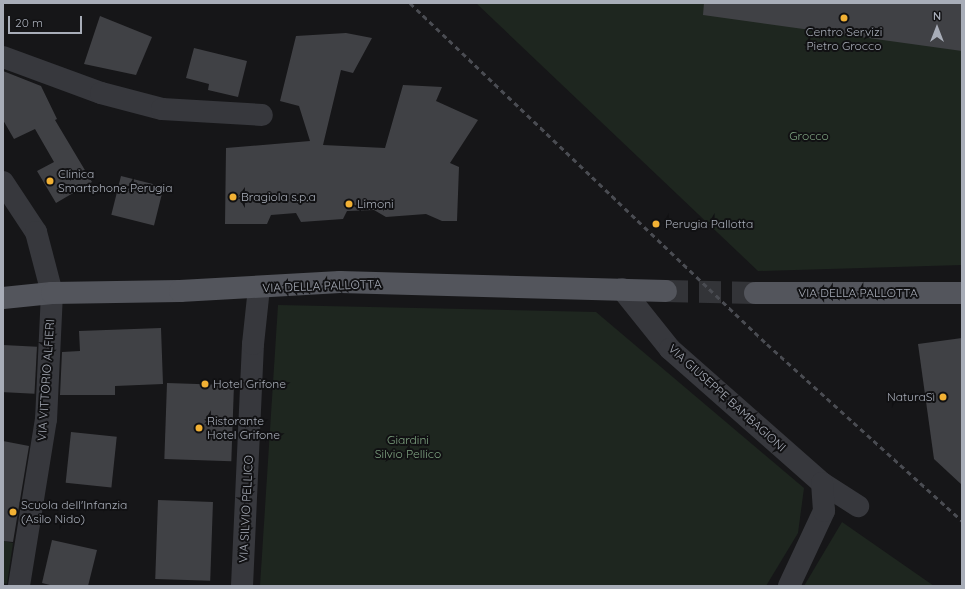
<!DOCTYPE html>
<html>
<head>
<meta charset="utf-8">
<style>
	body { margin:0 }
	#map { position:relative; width:965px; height:589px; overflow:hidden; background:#161618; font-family:Quicksand,sans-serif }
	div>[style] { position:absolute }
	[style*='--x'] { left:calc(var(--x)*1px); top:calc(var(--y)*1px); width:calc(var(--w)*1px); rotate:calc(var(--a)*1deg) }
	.green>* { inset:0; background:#1e261f }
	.building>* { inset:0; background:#404145; transform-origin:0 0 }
	.major-tunnel>* { height:22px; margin-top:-11px; transform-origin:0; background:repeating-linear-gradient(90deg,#333438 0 22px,transparent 0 33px) }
	.minor>* { height:22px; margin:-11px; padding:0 11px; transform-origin:11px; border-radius:11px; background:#37383d }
	.major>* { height:22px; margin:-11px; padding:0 11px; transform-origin:11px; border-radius:11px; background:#53555c }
	.rail>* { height:3px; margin-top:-1.5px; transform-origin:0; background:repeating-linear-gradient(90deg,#4a4c52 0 5px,transparent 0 9px) }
	.dots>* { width:11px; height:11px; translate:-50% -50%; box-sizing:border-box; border:2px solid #111113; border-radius:50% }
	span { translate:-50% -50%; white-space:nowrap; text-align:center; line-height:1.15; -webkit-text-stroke:4px #111113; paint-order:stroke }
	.poi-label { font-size:12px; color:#a8adb8 }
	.left { translate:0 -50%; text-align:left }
	.right { translate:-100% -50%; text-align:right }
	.park-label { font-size:12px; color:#7fa381 }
	.street-label { font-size:12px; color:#a8adb8 }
	.frame { position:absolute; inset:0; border:4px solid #a8adb8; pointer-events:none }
	.north { position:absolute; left:917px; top:8px; width:40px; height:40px; -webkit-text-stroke:3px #111113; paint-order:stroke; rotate:0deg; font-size:11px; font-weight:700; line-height:16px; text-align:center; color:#a8adb8 }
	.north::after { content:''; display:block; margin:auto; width:14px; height:18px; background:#a8adb8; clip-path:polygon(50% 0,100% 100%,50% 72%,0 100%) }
	.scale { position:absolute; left:8px; top:16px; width:74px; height:18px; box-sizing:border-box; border:2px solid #a8adb8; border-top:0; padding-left:5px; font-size:12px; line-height:14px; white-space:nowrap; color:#a8adb8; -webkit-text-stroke:3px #111113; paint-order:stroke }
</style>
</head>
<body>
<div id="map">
	<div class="green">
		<div style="clip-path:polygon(476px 3px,962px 3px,962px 265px,758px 271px)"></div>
		<div style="clip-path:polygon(278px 305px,596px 312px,804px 488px,798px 533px,766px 586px,260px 586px)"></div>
		<div style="clip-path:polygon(842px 522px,934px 586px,804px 586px)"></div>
		<div style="clip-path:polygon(3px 541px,13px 543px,7px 584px,3px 583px)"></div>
	</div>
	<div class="building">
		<div style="clip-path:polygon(704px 3px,962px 3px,962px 51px,703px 15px)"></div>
		<div style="clip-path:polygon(100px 16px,152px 37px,136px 75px,84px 64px)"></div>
		<div style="clip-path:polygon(346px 33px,372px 38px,353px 73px,341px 70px,323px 145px,385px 148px,403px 85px,442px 87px,436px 101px,478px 120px,450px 163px,459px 167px,457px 221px,442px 221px,426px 214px,386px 217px,374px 210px,347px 211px,343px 219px,301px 222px,296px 213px,271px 215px,267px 224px,225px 224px,226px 148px,310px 141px,299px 106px,280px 101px,296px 36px)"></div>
		<div style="clip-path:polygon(194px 48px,247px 61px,238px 97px,208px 90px,209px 84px,186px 78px)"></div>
		<div style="clip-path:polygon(3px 71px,41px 86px,57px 119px,55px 120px,92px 182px,56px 203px,37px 171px,54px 162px,35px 129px,14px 139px,3px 120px)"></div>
		<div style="left:121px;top:176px;width:44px;height:40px;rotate:14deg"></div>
		<div style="clip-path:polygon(161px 328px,163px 384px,115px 386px,115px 395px,60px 395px,62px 352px,80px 351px,79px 331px)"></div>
		<div style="clip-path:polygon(962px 338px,962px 485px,934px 459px,918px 344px)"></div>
		<div style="left:3px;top:345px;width:34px;height:47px;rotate:3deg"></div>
		<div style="left:167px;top:383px;width:67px;height:76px;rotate:2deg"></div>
		<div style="left:71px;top:432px;width:46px;height:51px;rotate:6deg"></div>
		<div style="clip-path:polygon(3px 441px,29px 446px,13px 542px,3px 541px)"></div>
		<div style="left:158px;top:500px;width:55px;height:79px;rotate:2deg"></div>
		<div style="clip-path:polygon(52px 540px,97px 550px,88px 586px,54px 586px,42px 583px)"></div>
	</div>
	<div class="major-tunnel">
		<div style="--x:666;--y:291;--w:89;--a:1.3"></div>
	</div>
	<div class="minor">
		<div style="--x:3;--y:57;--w:104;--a:20.2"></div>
		<div style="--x:101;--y:93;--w:63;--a:14.7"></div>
		<div style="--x:162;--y:109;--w:100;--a:3.4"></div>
		<div style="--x:3;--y:182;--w:60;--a:56.6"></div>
		<div style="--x:36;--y:232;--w:63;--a:75.3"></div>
		<div style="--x:52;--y:293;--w:126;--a:92.7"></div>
		<div style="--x:46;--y:419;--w:169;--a:99.2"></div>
		<div style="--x:622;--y:289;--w:77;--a:51.3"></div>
		<div style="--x:670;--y:349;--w:203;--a:41.4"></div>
		<div style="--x:822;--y:483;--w:43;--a:32.6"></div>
		<div style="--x:242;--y:586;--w:242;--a:-87.4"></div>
		<div style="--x:253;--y:344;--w:56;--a:-83.9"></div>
		<div style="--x:789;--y:586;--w:83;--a:-65"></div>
		<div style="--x:824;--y:511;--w:28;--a:-94"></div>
	</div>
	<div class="major">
		<div style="--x:755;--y:293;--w:207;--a:0"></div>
		<div style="--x:3;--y:298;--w:49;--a:-5.8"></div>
		<div style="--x:52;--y:293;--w:128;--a:-0.9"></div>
		<div style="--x:180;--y:291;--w:160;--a:-3.2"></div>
		<div style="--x:340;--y:282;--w:326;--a:1.6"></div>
	</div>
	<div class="rail">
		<div style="--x:410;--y:3;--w:494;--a:43.7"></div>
		<div style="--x:767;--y:344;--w:263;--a:42.2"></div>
	</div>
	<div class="dots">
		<div style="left:844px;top:18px;background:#f2b134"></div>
		<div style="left:50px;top:181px;background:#f2b134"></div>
		<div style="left:233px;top:197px;background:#f2b134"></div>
		<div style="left:349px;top:204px;background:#f2b134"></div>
		<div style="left:656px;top:224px;background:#f2b134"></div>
		<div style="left:205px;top:384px;background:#f2b134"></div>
		<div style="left:943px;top:397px;background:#f2b134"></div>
		<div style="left:199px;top:428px;background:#f2b134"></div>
		<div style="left:13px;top:512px;background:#f2b134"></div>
	</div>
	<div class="poi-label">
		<span style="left:844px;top:39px">Centro Servizi<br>Pietro Grocco</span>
		<span class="left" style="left:58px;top:181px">Clinica<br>Smartphone Perugia</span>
		<span class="left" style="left:241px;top:197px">Bragiola s.p.a</span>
		<span class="left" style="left:357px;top:204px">Limoni</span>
		<span class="left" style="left:665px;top:224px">Perugia Pallotta</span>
		<span class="left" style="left:213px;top:384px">Hotel Grifone</span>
		<span class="right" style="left:935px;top:397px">NaturaSì</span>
		<span class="left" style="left:207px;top:428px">Ristorante<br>Hotel Grifone</span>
		<span class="left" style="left:21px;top:512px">Scuola dell'Infanzia<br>(Asilo Nido)</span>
	</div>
	<div class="park-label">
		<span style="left:809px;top:136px">Grocco</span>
		<span style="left:408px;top:447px">Giardini<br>Silvio Pellico</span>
	</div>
	<div class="street-label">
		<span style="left:322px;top:286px;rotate:-2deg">VIA DELLA PALLOTTA</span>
		<span style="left:858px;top:293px">VIA DELLA PALLOTTA</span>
		<span style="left:46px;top:380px;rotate:-86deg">VIA VITTORIO ALFIERI</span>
		<span style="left:727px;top:398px;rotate:42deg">VIA GIUSEPPE BAMBAGIONI</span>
		<span style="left:246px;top:509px;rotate:-87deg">VIA SILVIO PELLICO</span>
	</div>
	<div class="frame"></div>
	<div class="north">N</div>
	<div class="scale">20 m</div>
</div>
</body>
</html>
